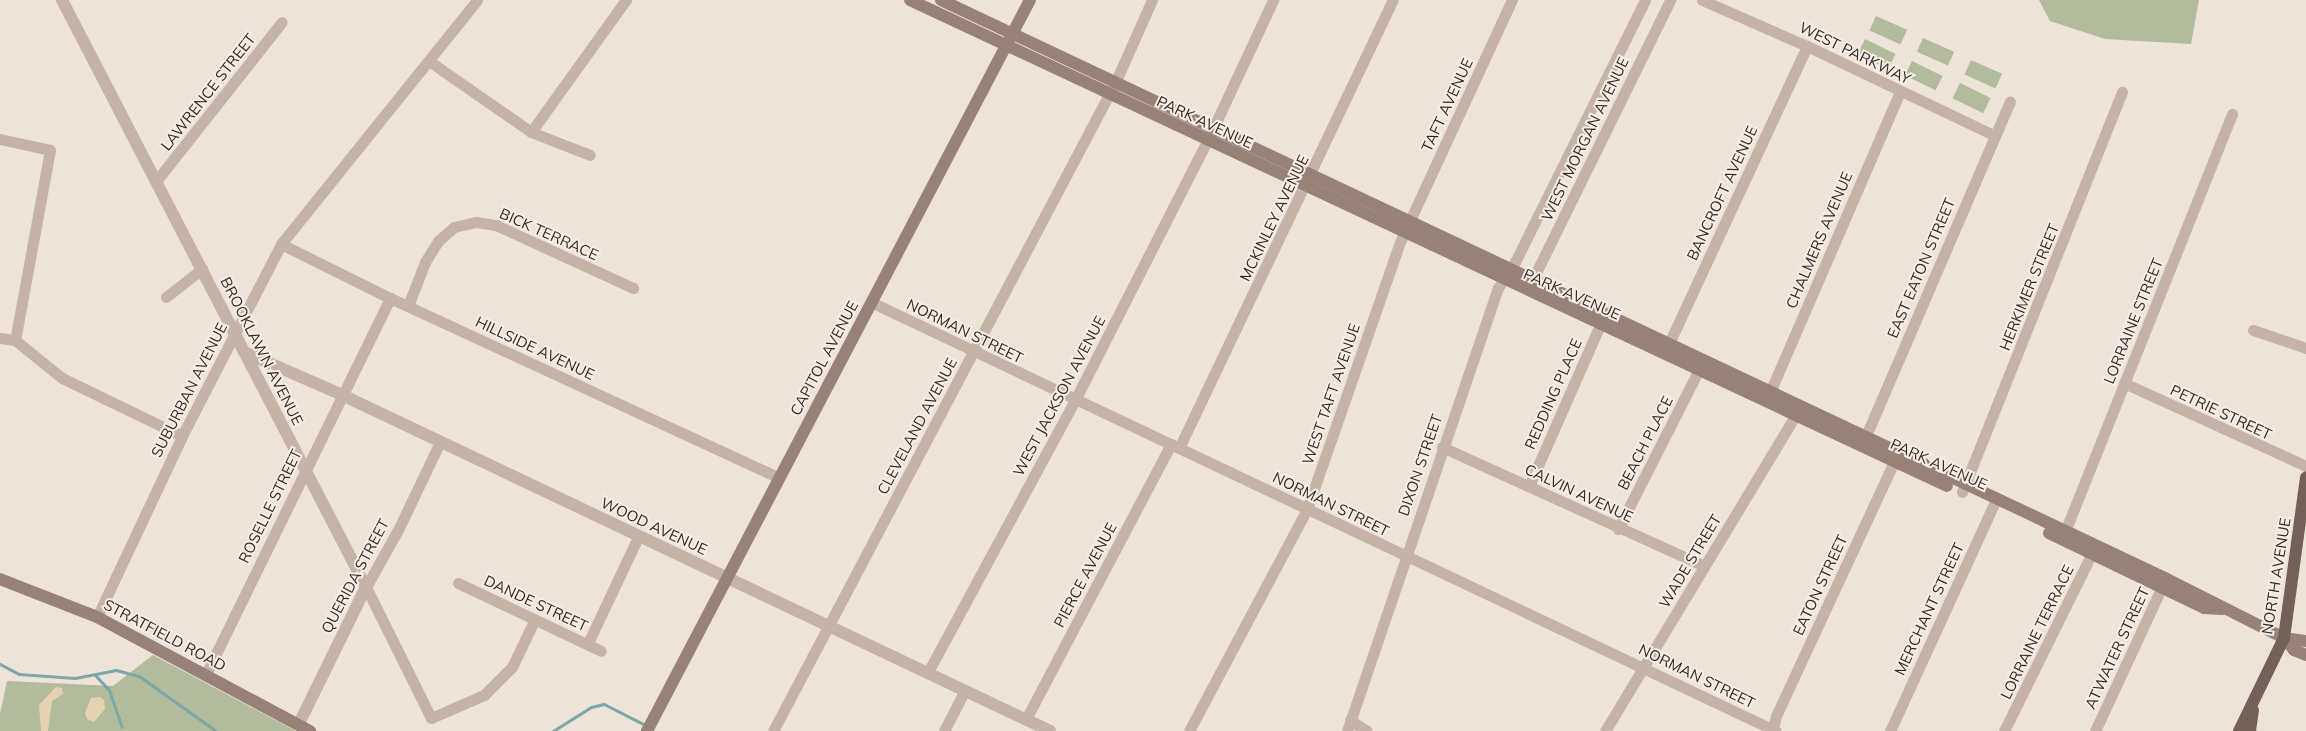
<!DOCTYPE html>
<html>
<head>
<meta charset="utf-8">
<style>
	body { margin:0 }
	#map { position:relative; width:2306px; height:731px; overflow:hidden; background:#eee3d9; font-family:Mulish,sans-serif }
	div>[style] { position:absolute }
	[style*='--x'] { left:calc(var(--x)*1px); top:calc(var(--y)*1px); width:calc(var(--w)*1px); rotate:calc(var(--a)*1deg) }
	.green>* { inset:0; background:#b2bb9b; transform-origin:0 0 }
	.sand>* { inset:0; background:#e7d2b2 }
	.stream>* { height:3px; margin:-1.5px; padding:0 1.5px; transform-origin:1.5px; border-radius:1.5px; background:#7ba8a7 }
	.minor>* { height:11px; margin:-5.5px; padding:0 5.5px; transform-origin:5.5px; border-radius:5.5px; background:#c5b3a7 }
	.tertiary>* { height:12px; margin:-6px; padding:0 6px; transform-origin:6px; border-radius:6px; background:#c5b3a7 }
	.secondary>* { height:12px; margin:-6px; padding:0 6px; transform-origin:6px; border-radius:6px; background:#988278 }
	.primary>* { height:12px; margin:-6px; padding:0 6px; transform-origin:6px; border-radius:6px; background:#736059 }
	span { translate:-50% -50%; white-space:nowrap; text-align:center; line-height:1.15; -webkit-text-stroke:4px #f7ede5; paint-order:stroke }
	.street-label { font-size:15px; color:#322927 }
</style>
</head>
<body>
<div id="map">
	<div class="green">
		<div style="clip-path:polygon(2039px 0,2199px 0,2191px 44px,2105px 39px,2050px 21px)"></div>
		<div style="left:1876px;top:16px;width:34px;height:16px;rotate:24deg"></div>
		<div style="left:1923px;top:38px;width:34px;height:15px;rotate:24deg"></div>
		<div style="left:1865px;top:39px;width:34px;height:17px;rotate:26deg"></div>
		<div style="left:1971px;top:60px;width:34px;height:16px;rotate:24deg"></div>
		<div style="left:1912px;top:61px;width:34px;height:16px;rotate:26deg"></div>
		<div style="left:1960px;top:83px;width:34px;height:17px;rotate:26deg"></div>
		<div style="clip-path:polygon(153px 655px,296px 731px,0 731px,0 714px,7px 681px,113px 686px)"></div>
	</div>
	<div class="sand">
		<div style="clip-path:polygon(56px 687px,62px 688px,63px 694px,52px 701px,48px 731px,41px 731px,39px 705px)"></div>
		<div style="clip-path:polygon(100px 697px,104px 700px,105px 709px,94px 722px,87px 719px,85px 713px,91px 698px)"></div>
	</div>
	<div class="stream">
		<div style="--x:0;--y:664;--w:21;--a:28"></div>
		<div style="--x:19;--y:674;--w:56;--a:4.1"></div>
		<div style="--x:75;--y:678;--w:42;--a:-11"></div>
		<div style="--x:116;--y:670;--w:24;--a:15"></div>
		<div style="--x:139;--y:676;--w:95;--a:35.5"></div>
		<div style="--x:95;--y:675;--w:21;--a:47"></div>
		<div style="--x:109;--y:690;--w:39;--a:71"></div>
		<div style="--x:553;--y:731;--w:45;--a:-32.3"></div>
		<div style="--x:591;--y:707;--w:13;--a:-13"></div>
		<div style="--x:604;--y:704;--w:48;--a:27.1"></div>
	</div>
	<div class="minor">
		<div style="--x:1702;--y:0;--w:115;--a:23.7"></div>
		<div style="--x:1807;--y:46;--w:207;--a:25.5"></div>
		<div style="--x:429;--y:61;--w:124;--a:34.8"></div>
		<div style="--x:531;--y:132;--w:63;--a:21.3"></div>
		<div style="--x:531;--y:132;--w:163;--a:-54.3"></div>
		<div style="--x:0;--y:139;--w:51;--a:12.4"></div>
		<div style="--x:50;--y:150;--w:193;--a:100.4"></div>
		<div style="--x:157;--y:180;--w:201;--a:-51.7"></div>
		<div style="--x:281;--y:244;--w:122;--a:26.4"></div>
		<div style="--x:390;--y:298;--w:427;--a:24.8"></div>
		<div style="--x:1529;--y:287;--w:320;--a:-63.8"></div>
		<div style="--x:166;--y:297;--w:46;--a:-37.9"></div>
		<div style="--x:873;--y:303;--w:999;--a:25.36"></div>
		<div style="--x:408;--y:306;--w:47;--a:-68.9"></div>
		<div style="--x:425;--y:262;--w:25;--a:-58"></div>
		<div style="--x:438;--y:241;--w:21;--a:-41"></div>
		<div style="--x:454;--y:227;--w:23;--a:-13"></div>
		<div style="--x:476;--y:222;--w:20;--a:9"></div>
		<div style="--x:496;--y:225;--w:151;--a:24.7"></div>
		<div style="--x:2253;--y:330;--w:56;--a:18.8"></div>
		<div style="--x:0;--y:338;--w:15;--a:8"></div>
		<div style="--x:15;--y:340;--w:60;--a:39"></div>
		<div style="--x:62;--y:378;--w:133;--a:25.8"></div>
		<div style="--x:1665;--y:352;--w:337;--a:-65.1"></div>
		<div style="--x:2124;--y:383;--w:200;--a:24.5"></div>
		<div style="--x:1767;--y:399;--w:335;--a:-66.6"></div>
		<div style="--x:440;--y:442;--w:95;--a:115.5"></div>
		<div style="--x:399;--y:528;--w:68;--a:119.2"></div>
		<div style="--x:366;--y:587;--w:146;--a:63.6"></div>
		<div style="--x:431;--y:718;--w:58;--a:-23.5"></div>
		<div style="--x:484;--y:695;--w:40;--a:-45"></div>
		<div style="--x:512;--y:667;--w:53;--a:-64.4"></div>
		<div style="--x:1862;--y:445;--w:374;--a:-66.7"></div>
		<div style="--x:1442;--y:447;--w:288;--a:24.4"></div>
		<div style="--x:1179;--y:448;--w:496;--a:-64.5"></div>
		<div style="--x:1529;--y:486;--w:186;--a:-66.2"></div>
		<div style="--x:1962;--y:492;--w:431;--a:-68.2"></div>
		<div style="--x:1618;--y:529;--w:177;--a:-63.1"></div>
		<div style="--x:2062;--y:539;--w:458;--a:-68.2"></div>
		<div style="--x:458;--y:583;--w:158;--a:25.4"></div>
		<div style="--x:97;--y:617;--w:200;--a:-64.8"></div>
		<div style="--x:182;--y:436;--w:216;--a:-62.7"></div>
		<div style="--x:281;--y:244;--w:313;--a:-51.2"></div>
		<div style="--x:588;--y:643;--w:117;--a:-64.7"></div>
		<div style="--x:928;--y:672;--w:309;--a:-61.6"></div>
		<div style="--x:1075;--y:400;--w:302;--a:-63"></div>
		<div style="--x:1212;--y:131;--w:145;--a:-65"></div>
		<div style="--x:206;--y:674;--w:419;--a:-63.9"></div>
		<div style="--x:1026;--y:719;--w:311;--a:-62.2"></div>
		<div style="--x:1350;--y:720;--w:20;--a:33"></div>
		<div style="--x:773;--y:731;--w:733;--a:-62.18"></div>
		<div style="--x:1115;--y:83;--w:91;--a:-66"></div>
		<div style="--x:944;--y:731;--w:46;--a:-62.9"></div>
		<div style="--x:1189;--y:731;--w:251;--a:-62"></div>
		<div style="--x:1307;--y:509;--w:283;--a:-70.8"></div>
		<div style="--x:1400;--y:242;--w:267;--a:-65.2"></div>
		<div style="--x:1347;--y:731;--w:468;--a:-71.2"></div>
		<div style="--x:1498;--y:288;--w:31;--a:-57"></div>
		<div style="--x:1515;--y:262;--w:292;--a:-63.6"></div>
		<div style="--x:1605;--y:731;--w:377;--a:-58.9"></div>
		<div style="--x:1772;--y:731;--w:16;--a:-75"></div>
		<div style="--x:1776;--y:716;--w:288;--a:-65.1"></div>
		<div style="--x:1890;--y:731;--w:254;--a:-65.4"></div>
		<div style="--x:2004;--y:731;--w:205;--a:-63.7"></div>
		<div style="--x:2095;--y:731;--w:166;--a:-65.1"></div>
	</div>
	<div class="tertiary">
		<div style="--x:62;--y:0;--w:661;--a:62.62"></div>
		<div style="--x:366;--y:587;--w:153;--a:116.1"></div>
		<div style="--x:244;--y:352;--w:105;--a:23.6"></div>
		<div style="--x:340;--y:394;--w:786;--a:25.39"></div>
	</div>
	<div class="secondary">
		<div style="--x:910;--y:0;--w:1145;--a:25.11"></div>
		<div style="--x:941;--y:0;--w:1354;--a:25.28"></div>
		<div style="--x:2165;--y:578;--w:133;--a:26.8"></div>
		<div style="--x:2284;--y:638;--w:16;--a:50"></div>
		<div style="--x:2294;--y:650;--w:13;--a:23"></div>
		<div style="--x:2049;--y:533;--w:172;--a:25.8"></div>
		<div style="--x:2204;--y:608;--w:18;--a:3"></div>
		<div style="--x:0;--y:579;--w:104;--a:21.4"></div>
		<div style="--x:97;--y:617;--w:242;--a:28.2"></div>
		<div style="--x:2284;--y:638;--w:22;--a:8"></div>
		<div style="--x:647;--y:731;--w:825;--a:-62.35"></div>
	</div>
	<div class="primary">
		<div style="--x:2239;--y:731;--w:103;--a:-64.2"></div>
		<div style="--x:2284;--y:638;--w:162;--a:-82.2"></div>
		<div style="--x:2250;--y:731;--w:21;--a:-82"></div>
	</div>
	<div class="street-label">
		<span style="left:1855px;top:53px;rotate:26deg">WEST PARKWAY</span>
		<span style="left:208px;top:92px;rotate:-52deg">LAWRENCE STREET</span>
		<span style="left:1447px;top:105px;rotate:-65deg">TAFT AVENUE</span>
		<span style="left:1205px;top:122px;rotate:25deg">PARK AVENUE</span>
		<span style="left:1585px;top:139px;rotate:-64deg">WEST MORGAN AVENUE</span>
		<span style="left:1722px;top:193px;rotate:-65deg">BANCROFT AVENUE</span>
		<span style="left:1274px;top:218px;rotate:-64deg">MCKINLEY AVENUE</span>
		<span style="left:549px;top:234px;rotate:24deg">BICK TERRACE</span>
		<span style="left:1819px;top:240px;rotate:-67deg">CHALMERS AVENUE</span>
		<span style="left:1921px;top:268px;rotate:-67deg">EAST EATON STREET</span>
		<span style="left:2029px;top:287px;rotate:-68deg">HERKIMER STREET</span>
		<span style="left:1572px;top:294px;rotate:24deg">PARK AVENUE</span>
		<span style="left:2133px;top:321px;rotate:-68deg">LORRAINE STREET</span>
		<span style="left:965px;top:331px;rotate:26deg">NORMAN STREET</span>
		<span style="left:535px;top:348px;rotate:25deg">HILLSIDE AVENUE</span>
		<span style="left:262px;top:351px;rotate:63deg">BROOKLAWN AVENUE</span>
		<span style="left:824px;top:358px;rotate:-62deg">CAPITOL AVENUE</span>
		<span style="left:189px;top:390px;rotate:-63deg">SUBURBAN AVENUE</span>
		<span style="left:1331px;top:394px;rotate:-71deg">WEST TAFT AVENUE</span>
		<span style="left:1553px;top:394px;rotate:-66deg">REDDING PLACE</span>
		<span style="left:1059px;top:396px;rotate:-62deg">WEST JACKSON AVENUE</span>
		<span style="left:2221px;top:412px;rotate:25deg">PETRIE STREET</span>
		<span style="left:917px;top:426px;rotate:-62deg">CLEVELAND AVENUE</span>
		<span style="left:1645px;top:443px;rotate:-63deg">BEACH PLACE</span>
		<span style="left:1939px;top:464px;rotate:24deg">PARK AVENUE</span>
		<span style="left:1420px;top:465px;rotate:-71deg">DIXON STREET</span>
		<span style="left:1579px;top:493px;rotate:25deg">CALVIN AVENUE</span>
		<span style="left:1331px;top:504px;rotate:26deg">NORMAN STREET</span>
		<span style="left:270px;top:506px;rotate:-64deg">ROSELLE STREET</span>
		<span style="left:654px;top:526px;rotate:25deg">WOOD AVENUE</span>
		<span style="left:1690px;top:561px;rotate:-59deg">WADE STREET</span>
		<span style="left:1085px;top:575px;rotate:-62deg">PIERCE AVENUE</span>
		<span style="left:355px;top:576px;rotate:-62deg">QUERIDA STREET</span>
		<span style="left:2276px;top:576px;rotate:-81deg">NORTH AVENUE</span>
		<span style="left:1820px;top:585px;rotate:-65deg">EATON STREET</span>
		<span style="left:536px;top:603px;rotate:25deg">DANDE STREET</span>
		<span style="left:1929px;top:609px;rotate:-65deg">MERCHANT STREET</span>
		<span style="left:2037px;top:632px;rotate:-64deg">LORRAINE TERRACE</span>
		<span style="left:165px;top:635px;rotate:28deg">STRATFIELD ROAD</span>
		<span style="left:2117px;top:648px;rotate:-65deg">ATWATER STREET</span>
		<span style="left:1697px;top:676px;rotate:26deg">NORMAN STREET</span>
	</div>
</div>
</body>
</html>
